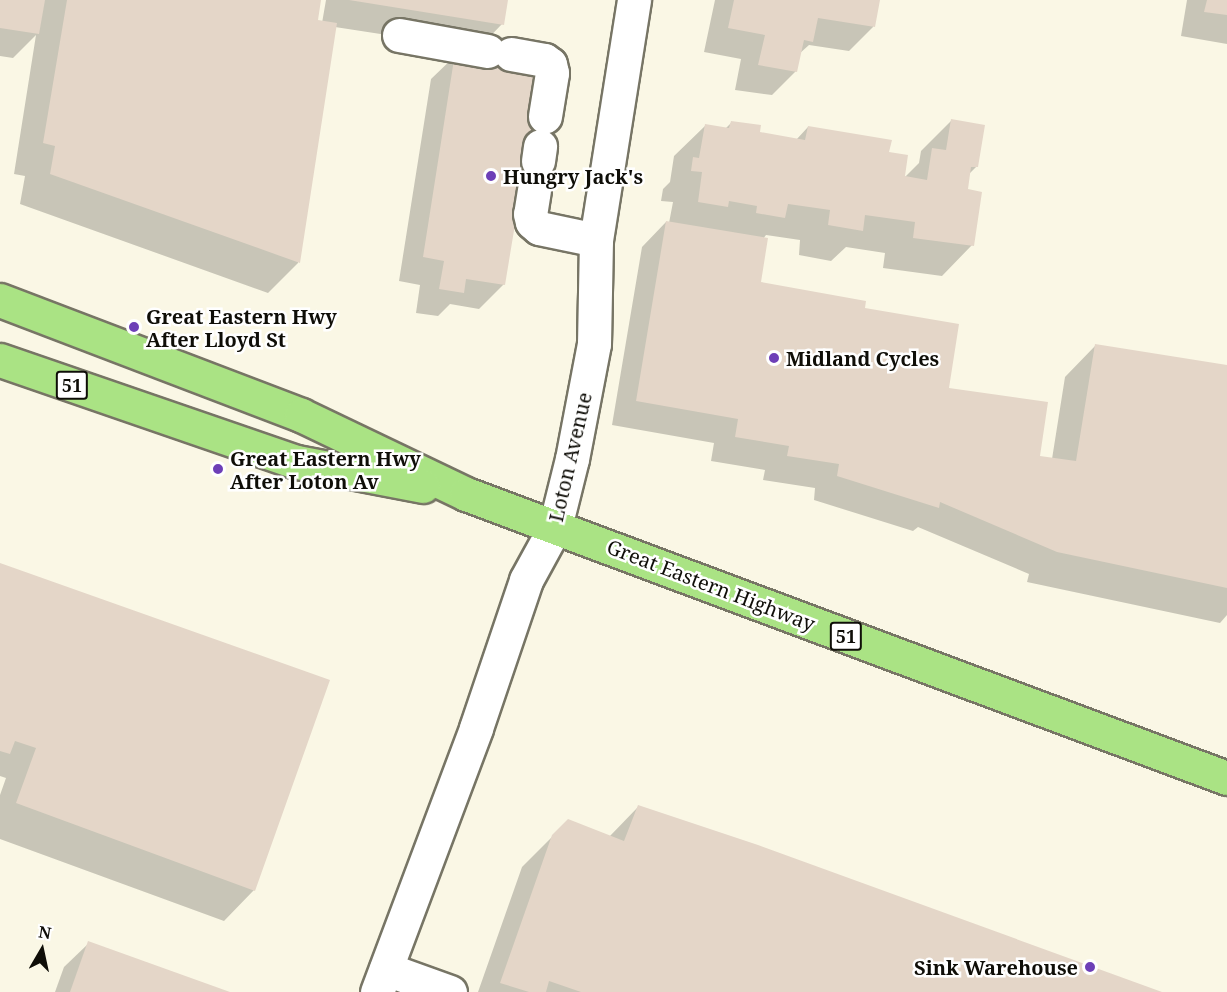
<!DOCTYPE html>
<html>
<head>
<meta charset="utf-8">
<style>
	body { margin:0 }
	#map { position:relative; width:1227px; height:992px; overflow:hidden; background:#faf7e5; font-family:"Noto Serif",serif }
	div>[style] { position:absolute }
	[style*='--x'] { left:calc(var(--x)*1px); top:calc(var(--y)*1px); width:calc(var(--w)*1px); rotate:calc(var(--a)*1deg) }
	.shadow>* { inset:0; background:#0003 }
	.building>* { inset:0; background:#e4d6c8 }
	.roads { filter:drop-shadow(2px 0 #777565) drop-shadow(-2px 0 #777565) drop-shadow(0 2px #777565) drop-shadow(0 -2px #777565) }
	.minor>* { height:33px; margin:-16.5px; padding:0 16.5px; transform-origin:16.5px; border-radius:16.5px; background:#fff }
	.highway>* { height:33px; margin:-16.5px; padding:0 16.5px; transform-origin:16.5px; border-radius:16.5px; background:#aae384 }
	.dots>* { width:16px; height:16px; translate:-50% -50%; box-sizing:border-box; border:3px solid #fff; border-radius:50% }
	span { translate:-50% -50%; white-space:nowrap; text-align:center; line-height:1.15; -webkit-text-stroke:5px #fff; paint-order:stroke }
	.shield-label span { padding:2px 4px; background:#fff; border:2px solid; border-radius:4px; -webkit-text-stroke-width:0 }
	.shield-label { font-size:18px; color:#0f0e08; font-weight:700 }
	.poi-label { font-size:20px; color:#0f0e08; font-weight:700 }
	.left { translate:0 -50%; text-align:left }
	.right { translate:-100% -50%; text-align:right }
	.street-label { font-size:20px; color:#0f0e08 }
	.north { position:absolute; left:12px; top:920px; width:60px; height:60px; -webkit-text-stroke:4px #fff; paint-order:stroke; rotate:9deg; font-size:16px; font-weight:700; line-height:24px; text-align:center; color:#0f0e08 }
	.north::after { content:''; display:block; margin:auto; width:21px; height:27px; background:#0f0e08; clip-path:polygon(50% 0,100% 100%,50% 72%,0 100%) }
</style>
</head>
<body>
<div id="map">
	<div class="shadow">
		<div style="clip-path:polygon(0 0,310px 0,316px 22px,322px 23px,326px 0,506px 0,502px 24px,478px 49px,335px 27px,298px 263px,268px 293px,20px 204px,25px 176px,14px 174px,36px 35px,13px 58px,0 56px)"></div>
		<div style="clip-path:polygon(715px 0,878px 0,873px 27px,849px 51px,809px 45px,799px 54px,796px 71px,772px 95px,735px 90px,741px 59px,704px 52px)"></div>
		<div style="clip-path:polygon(1187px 0,1227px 0,1227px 44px,1181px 36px)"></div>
		<div style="clip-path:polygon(456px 55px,515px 215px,504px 284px,479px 309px,450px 304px,438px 316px,416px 313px,420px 285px,399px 281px,431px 79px)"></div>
		<div style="clip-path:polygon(951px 121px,977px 166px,968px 175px,966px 190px,972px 245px,942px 276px,883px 268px,885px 253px,846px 247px,831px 261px,799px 255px,800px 240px,766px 235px,763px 239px,759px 283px,863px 309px,948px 389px,1038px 458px,1052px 459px,1065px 377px,1095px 346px,1227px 367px,1227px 615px,1220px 623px,1027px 582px,1029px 574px,918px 527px,913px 531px,814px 500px,815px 488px,763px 480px,765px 470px,711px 461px,714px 443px,612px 425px,642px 247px,666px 222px,669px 223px,673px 202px,661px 201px,663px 189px,670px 182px,674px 156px,705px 126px,725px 129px,731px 123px,759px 134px,796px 140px,808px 127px,887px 153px,903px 179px,919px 163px,921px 151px)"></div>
		<div style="clip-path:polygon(0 564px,254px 890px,224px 921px,0 839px,0 795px,6px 778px,0 776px)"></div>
		<div style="clip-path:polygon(638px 807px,1158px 992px,478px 992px,522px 867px,568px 821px,609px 837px)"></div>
		<div style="clip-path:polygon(89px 943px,226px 992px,55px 992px,64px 967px)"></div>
	</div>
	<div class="building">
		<div style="clip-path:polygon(0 0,45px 0,39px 34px,0 28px)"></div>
		<div style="clip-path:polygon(67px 0,321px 0,318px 20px,337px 23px,300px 263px,50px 174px,55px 146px,43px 143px)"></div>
		<div style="clip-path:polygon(349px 0,508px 0,504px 25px)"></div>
		<div style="clip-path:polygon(734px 0,880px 0,875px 27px,818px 18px,813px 42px,804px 40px,797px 72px,758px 65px,765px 35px,728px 28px)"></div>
		<div style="clip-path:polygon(1207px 0,1227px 0,1227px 15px,1204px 12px)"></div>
		<div style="clip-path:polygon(455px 53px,546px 70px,554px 117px,544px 192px,521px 188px,505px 285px,466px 279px,464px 293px,439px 289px,444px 261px,423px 257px)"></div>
		<div style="clip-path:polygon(951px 119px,985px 125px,978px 167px,971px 167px,968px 189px,982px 192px,974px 246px,913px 238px,915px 222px,865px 215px,863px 231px,828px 225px,830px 210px,788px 204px,785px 218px,756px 213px,757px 206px,729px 201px,728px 207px,698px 202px,702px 172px,691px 171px,693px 157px,699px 158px,705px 124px,729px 128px,731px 121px,761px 125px,760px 132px,805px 140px,808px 126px,892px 140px,889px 152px,908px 155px,905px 176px,927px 180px,932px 148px,946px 150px)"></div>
		<div style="clip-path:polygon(666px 221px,768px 238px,761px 282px,866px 301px,865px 308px,959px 324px,949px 388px,1048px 402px,1040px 456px,1076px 461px,1095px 344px,1227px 365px,1227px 588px,1057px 552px,940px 502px,939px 508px,837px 476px,839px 464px,787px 456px,789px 446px,735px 437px,738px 419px,636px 401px)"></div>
		<div style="clip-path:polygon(0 563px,330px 680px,255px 891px,16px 803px,36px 748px,15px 741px,10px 754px,0 751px)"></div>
		<div style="clip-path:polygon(638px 805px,758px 845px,1162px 992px,581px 992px,549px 981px,546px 992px,529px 992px,500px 983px,552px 835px,568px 819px,624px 841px)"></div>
		<div style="clip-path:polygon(88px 941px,230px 992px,70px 992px)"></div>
	</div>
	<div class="roads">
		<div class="minor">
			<div style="--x:399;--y:35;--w:90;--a:10.2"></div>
			<div style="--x:511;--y:54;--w:34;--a:10"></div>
			<div style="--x:544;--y:60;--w:7;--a:34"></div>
			<div style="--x:550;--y:64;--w:9;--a:77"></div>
			<div style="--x:552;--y:73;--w:44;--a:99.2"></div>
			<div style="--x:538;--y:161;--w:15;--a:-82"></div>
			<div style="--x:534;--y:190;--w:24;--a:99"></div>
			<div style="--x:530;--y:214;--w:8;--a:76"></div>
			<div style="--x:532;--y:222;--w:9;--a:41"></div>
			<div style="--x:539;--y:228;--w:58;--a:11.9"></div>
			<div style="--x:386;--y:969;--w:68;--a:19.8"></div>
			<div style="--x:377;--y:992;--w:282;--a:-69.4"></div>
			<div style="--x:476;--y:728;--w:156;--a:-71.3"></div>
			<div style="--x:526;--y:580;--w:60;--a:-61.3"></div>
			<div style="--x:555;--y:527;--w:70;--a:-76"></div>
			<div style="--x:572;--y:459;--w:117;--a:-79.2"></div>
			<div style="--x:594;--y:344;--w:104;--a:-88.9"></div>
			<div style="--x:596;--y:240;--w:243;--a:-81"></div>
		</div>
		<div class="highway">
			<div style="--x:0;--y:300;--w:322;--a:20.9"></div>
			<div style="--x:301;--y:415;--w:183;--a:25.6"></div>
			<div style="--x:466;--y:494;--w:812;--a:20.47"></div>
			<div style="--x:0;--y:360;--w:314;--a:19"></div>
			<div style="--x:297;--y:462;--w:128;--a:10.8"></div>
		</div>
	</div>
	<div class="dots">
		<div style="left:491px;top:176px;background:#6d3fb7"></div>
		<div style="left:134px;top:327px;background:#6d3fb7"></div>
		<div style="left:774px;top:358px;background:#6d3fb7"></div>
		<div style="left:218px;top:469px;background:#6d3fb7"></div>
		<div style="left:1090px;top:967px;background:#6d3fb7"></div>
	</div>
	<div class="shield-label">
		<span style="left:72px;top:385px">51</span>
		<span style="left:846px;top:636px">51</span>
	</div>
	<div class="poi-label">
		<span class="left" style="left:503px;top:176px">Hungry Jack's</span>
		<span class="left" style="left:146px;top:328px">Great Eastern Hwy<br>After Lloyd St</span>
		<span class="left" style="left:786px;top:358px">Midland Cycles</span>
		<span class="left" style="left:230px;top:470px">Great Eastern Hwy<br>After Loton Av</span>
		<span class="right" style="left:1078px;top:967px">Sink Warehouse</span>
	</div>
	<div class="street-label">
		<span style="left:570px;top:457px;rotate:-77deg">Loton Avenue</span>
		<span style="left:711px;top:585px;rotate:21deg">Great Eastern Highway</span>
	</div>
	<div class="north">N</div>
</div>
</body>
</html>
